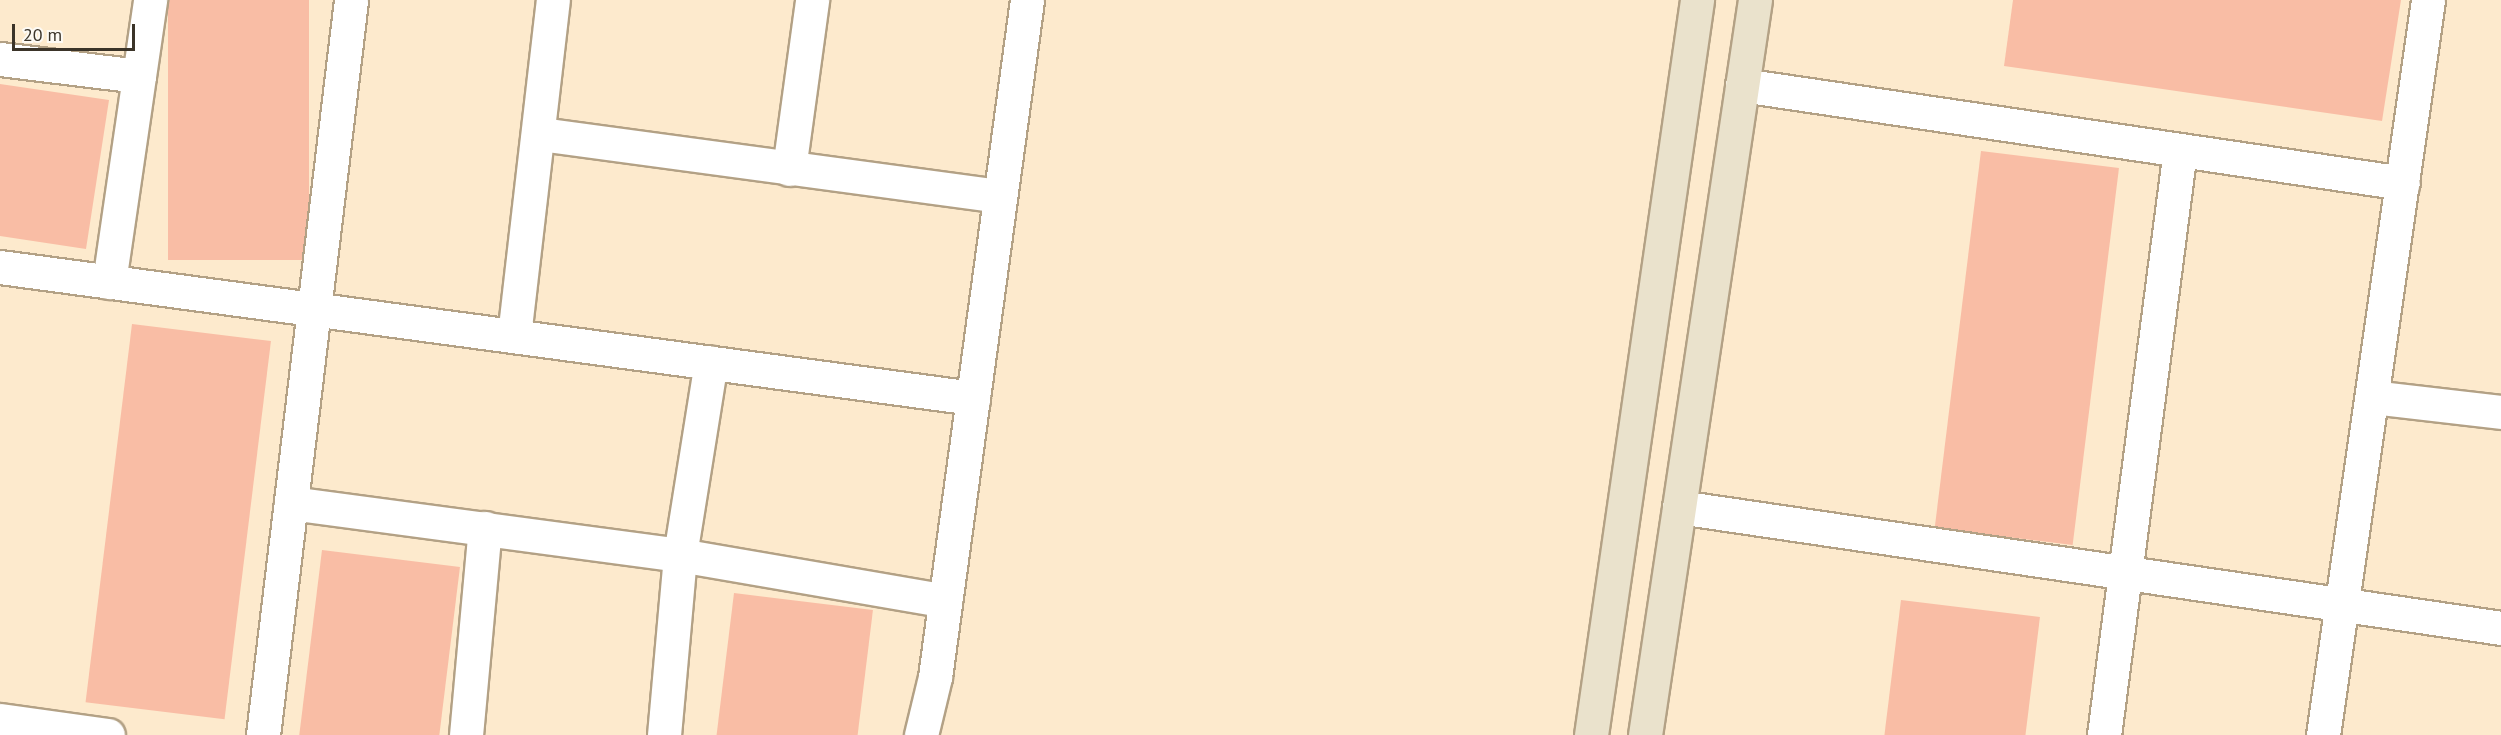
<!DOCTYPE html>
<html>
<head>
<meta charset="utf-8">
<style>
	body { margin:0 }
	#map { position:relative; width:2501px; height:735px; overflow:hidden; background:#fdeacd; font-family:"PT Sans",sans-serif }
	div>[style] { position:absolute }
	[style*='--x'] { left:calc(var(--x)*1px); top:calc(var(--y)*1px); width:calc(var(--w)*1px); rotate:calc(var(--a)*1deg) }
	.building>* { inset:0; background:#f9bda5; transform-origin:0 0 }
	.roads { filter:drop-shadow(2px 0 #b3a185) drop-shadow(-2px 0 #b3a185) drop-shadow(0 2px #b3a185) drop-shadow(0 -2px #b3a185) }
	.street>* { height:33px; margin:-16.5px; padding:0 16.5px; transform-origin:16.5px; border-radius:16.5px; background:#fff }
	.secondary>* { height:33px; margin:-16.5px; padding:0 16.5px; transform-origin:16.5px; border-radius:16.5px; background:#eae2cc }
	span { translate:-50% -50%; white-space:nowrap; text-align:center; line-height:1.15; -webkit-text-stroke:5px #fdfaf4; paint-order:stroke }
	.scale { position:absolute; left:12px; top:24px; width:123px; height:27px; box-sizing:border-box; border:3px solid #3b3429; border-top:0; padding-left:8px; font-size:18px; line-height:21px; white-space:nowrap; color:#3b3429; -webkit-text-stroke:4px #fdfaf4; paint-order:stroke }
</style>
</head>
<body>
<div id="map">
	<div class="building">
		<div style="left:168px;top:0;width:141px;height:260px"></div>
		<div style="clip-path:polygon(2013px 0,2401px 0,2382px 121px,2004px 66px)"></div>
		<div style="clip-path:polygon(0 84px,109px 100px,86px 249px,0 236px)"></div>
		<div style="left:1981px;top:151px;width:139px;height:380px;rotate:7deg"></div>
		<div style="left:132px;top:324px;width:140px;height:381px;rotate:7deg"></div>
		<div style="left:322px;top:550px;width:139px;height:187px;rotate:7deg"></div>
		<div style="left:734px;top:593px;width:140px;height:143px;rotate:7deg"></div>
		<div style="left:1901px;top:600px;width:140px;height:136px;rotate:7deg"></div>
	</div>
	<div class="roads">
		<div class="street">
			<div style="--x:0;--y:59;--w:140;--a:7"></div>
			<div style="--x:1742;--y:85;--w:668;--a:8.43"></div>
			<div style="--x:541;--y:134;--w:463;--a:7.7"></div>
			<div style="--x:789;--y:169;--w:171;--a:-82.2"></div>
			<div style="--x:0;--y:267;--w:982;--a:7.67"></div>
			<div style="--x:109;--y:282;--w:285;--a:-81.7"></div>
			<div style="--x:514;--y:336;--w:338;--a:-83.4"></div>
			<div style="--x:2372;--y:397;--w:130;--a:6.6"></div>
			<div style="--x:291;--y:503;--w:392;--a:7.6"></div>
			<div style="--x:680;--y:555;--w:269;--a:9.8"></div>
			<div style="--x:1679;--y:507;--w:831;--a:8.37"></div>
			<div style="--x:0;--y:720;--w:109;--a:7.9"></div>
			<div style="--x:263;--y:735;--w:740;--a:-83.17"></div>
			<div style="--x:466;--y:735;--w:208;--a:-84.8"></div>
			<div style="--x:664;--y:735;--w:181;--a:-84.9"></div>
			<div style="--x:680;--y:555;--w:195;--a:-80.9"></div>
			<div style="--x:921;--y:735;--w:60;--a:-76.4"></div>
			<div style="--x:935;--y:677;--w:683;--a:-82.26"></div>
			<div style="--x:2104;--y:735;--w:590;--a:-82.6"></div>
			<div style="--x:2323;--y:735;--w:742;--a:-81.87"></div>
		</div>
		<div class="secondary">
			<div style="--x:1591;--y:735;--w:743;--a:-81.79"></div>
			<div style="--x:1645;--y:735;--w:743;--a:-81.49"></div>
		</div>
	</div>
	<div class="scale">20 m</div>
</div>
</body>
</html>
